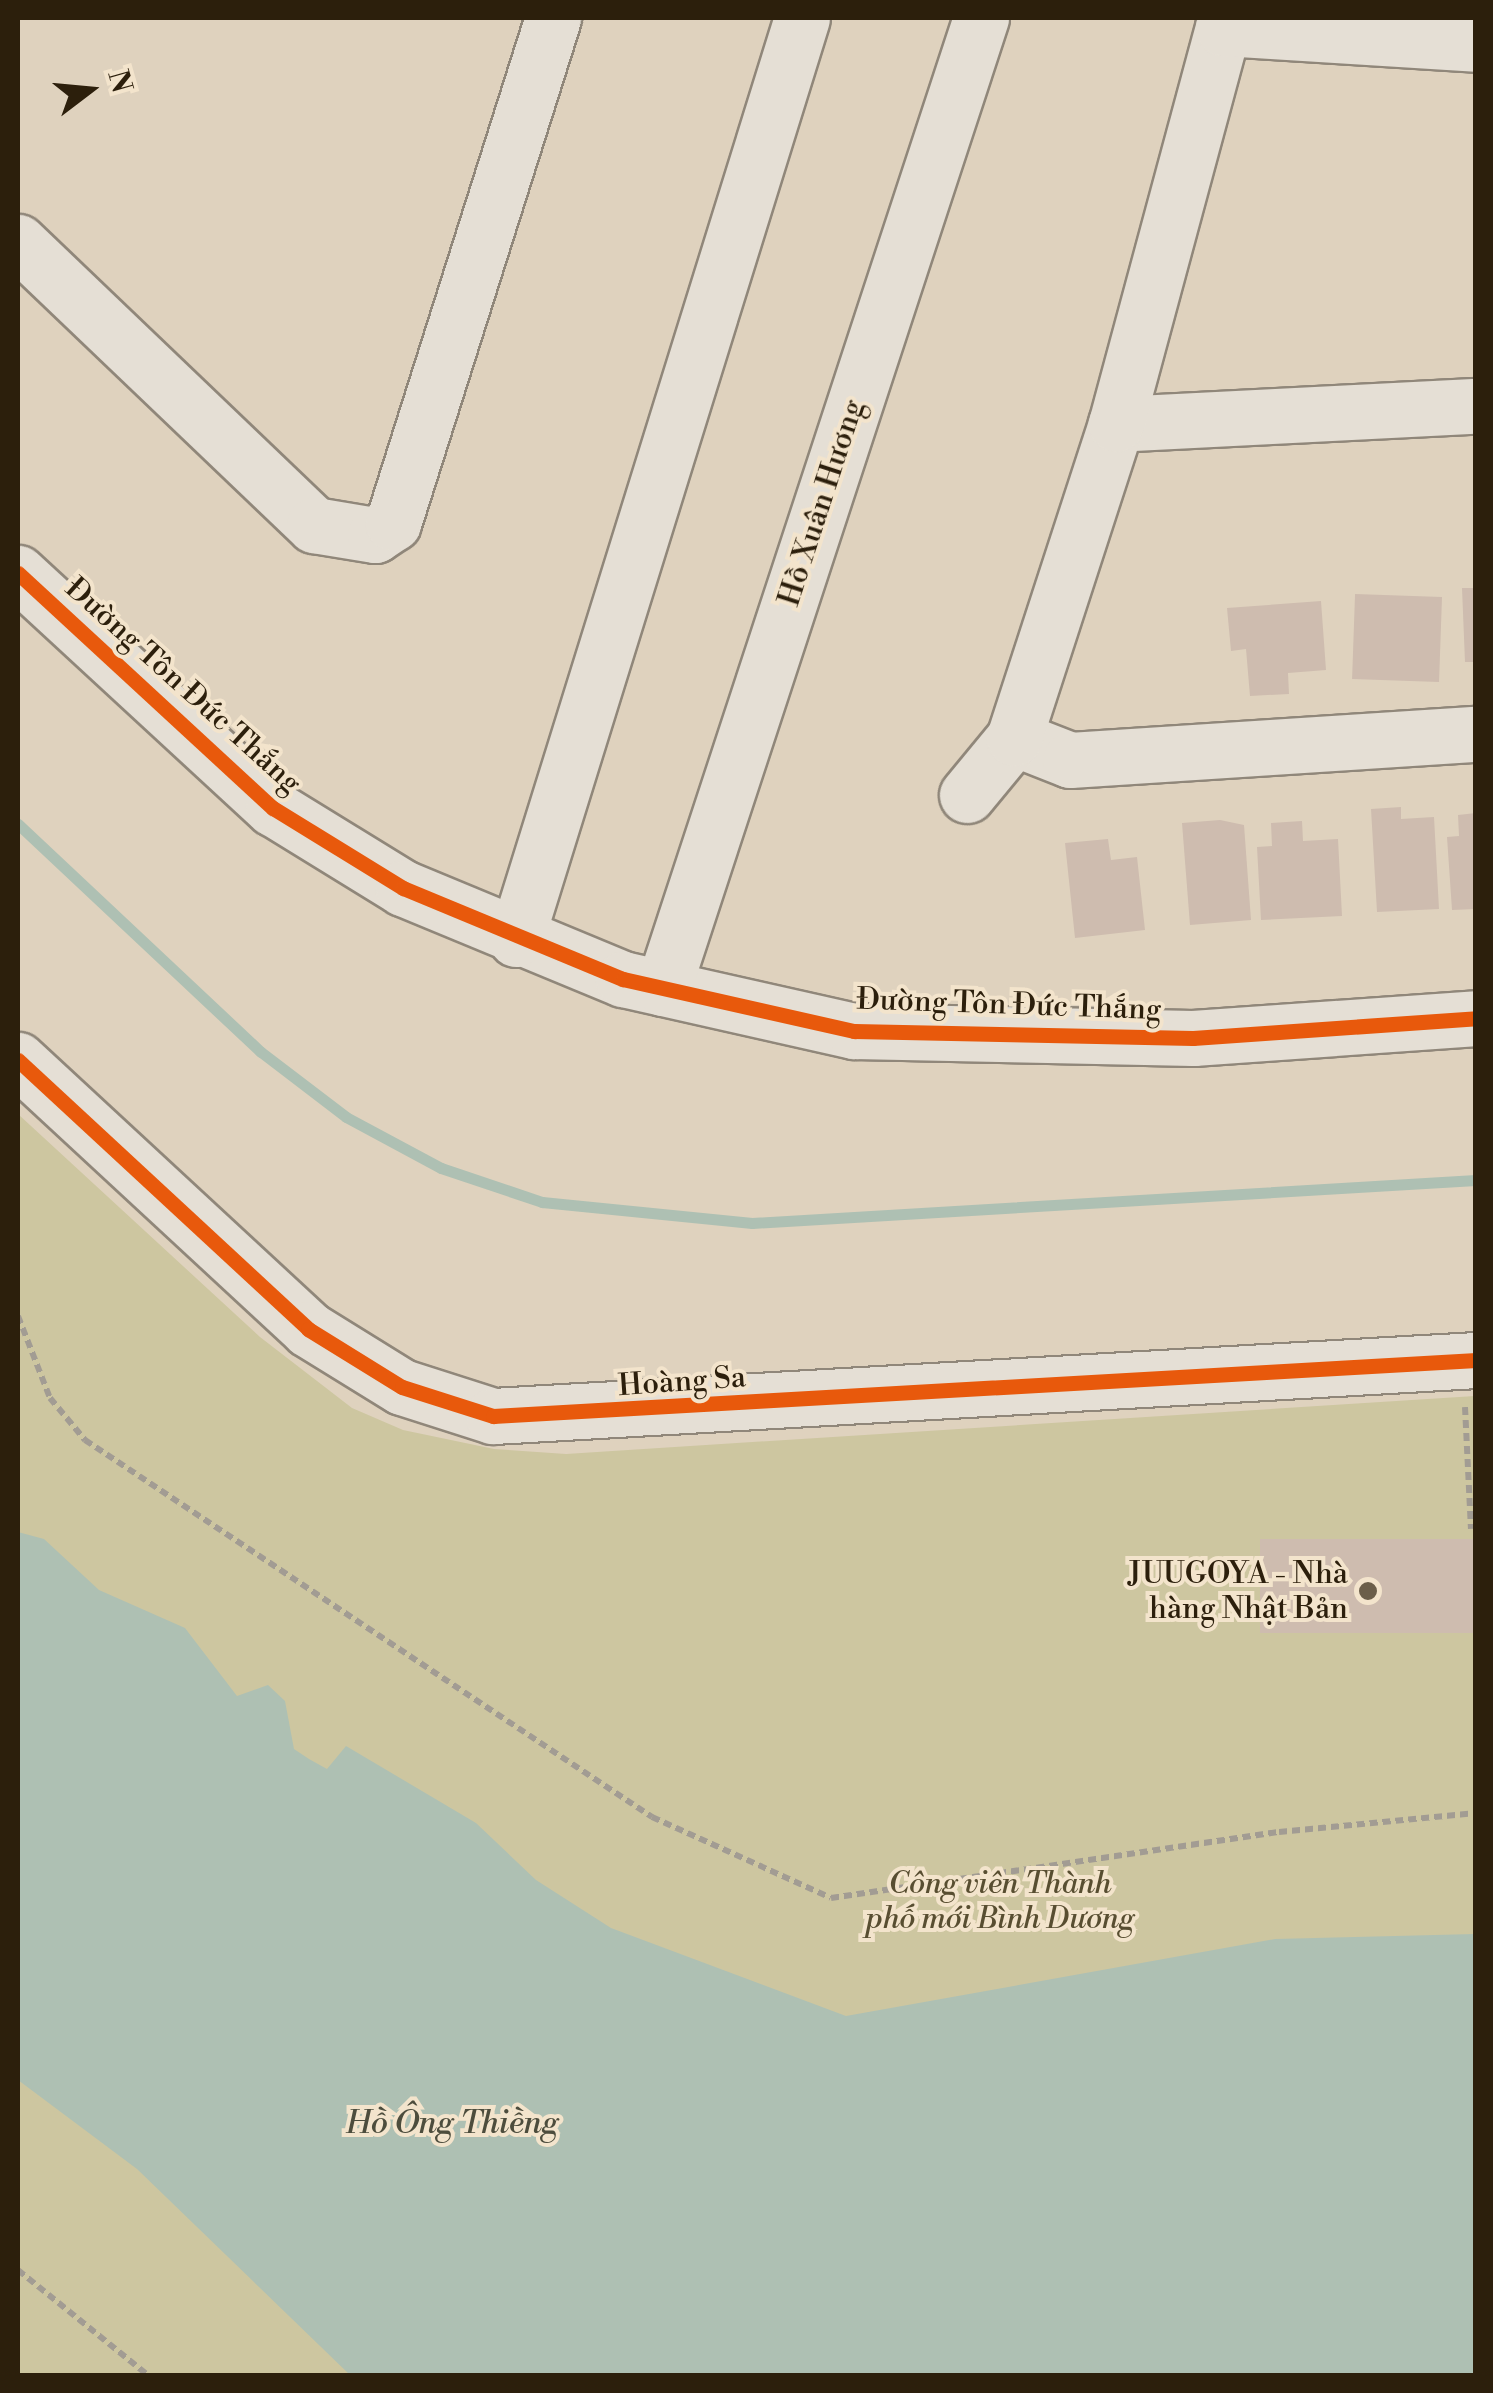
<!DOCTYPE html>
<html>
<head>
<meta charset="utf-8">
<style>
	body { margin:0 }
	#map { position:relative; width:1493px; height:2393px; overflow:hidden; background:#dfd2be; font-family:"Libre Bodoni",serif }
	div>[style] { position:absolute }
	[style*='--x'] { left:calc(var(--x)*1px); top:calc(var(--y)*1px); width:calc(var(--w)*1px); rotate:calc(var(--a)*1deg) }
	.green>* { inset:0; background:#cdc6a0 }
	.water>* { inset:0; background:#aec0b3 }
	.stream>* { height:11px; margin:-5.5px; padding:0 5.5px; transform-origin:5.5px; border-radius:5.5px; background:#aec0b3 }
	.building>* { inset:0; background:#cebcaf; transform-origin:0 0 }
	.path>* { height:6px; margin-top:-3px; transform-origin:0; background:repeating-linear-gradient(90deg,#a29c93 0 8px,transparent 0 13px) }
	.roads { filter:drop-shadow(2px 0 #90877a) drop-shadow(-2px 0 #90877a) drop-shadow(0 2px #90877a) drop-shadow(0 -2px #90877a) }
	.minor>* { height:55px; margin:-27.5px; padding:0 27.5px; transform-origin:27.5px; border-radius:27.5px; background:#e5dfd5 }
	.cycleway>* { height:15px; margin:-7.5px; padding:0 7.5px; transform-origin:7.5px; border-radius:7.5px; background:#e8590c }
	.dots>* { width:28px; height:28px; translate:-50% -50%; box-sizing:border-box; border:5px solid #f3e4cc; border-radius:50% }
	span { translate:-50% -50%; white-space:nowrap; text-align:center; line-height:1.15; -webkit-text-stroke:8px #f3e4cc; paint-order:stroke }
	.street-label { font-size:30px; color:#2c1f0c }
	.poi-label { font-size:30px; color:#2c1f0c }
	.right { translate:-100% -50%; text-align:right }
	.park-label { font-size:30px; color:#584e31; font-style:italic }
	.water-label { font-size:32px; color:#4d4d3d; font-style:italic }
	.frame { position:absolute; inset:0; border:20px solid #2c1f0c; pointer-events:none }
	.north { position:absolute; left:40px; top:40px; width:100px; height:100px; -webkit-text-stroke:8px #f3e4cc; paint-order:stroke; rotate:74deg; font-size:28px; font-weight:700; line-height:40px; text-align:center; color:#2c1f0c }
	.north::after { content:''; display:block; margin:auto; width:35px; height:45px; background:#2c1f0c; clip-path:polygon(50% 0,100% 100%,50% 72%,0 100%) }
</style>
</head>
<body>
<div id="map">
	<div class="green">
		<div style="clip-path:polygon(18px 1114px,260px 1337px,352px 1408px,403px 1430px,494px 1449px,566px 1454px,1475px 1396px,1475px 2375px,18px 2375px)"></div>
	</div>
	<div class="water">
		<div style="clip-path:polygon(18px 1532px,44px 1539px,99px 1590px,185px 1628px,237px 1696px,268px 1685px,285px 1701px,294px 1749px,309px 1759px,327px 1769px,346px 1746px,476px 1823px,536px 1880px,611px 1928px,846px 2016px,1275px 1939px,1475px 1934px,1475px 2375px,350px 2375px,137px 2169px,18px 2080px)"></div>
	</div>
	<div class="stream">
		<div style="--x:18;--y:824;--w:333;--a:43.2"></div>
		<div style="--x:261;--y:1052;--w:107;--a:37.4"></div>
		<div style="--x:346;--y:1117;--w:108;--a:28.2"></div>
		<div style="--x:441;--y:1168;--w:107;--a:18.6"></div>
		<div style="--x:542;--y:1202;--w:211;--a:5.7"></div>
		<div style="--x:752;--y:1223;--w:725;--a:-3.4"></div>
	</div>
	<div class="building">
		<div style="clip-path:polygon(1462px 588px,1476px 588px,1476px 662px,1465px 662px)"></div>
		<div style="left:1442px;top:597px;width:85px;height:87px;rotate:92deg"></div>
		<div style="clip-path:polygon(1321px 601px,1326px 670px,1288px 673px,1289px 694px,1250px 696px,1246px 649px,1231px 651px,1227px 608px)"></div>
		<div style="clip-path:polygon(1401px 807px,1401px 819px,1434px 817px,1439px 909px,1377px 912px,1371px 809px)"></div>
		<div style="clip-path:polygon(1476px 813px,1476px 909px,1452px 910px,1447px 837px,1459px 836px,1458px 815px)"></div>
		<div style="clip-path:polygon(1220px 820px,1244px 825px,1251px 920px,1190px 925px,1182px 823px)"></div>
		<div style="clip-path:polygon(1302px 821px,1303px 841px,1338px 839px,1342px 916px,1261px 920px,1257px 847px,1272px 846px,1271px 823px)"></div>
		<div style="clip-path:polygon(1108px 839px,1111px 860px,1137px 857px,1145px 930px,1075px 938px,1065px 843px)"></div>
		<div style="left:1476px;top:1539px;width:94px;height:216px;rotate:90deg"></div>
	</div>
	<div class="path">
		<div style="--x:18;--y:1316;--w:88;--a:68.7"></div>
		<div style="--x:50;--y:1398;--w:55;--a:50.2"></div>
		<div style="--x:85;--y:1440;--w:681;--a:33.62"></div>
		<div style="--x:652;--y:1817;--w:196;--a:24.3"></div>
		<div style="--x:831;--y:1898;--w:453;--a:-8.4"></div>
		<div style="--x:1279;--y:1832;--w:198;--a:-5.5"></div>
		<div style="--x:1465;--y:1407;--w:122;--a:87.2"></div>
		<div style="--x:18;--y:2270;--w:169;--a:39"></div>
	</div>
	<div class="roads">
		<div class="minor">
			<div style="--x:18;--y:242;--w:410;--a:43.7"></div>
			<div style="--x:314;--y:525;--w:62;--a:9.3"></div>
			<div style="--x:375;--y:535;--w:22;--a:-34"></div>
			<div style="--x:393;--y:523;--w:530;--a:-72.42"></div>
			<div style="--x:1116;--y:424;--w:360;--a:-2.9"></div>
			<div style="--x:18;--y:573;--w:347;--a:42.7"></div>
			<div style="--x:273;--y:808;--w:153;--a:31.6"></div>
			<div style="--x:403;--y:888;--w:238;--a:22.5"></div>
			<div style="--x:623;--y:979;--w:237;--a:12.7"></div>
			<div style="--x:854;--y:1031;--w:339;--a:1.2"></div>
			<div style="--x:1193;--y:1038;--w:284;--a:-4"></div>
			<div style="--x:1014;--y:738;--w:60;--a:21.4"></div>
			<div style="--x:1070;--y:760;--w:407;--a:-3.7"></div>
			<div style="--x:967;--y:795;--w:74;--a:-50.5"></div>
			<div style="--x:1014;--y:738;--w:330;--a:-72"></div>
			<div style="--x:1116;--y:424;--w:410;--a:-74.9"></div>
			<div style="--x:1223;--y:28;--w:254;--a:3.6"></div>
			<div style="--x:516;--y:939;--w:964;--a:-72.75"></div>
			<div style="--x:663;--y:988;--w:1021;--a:-71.85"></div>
			<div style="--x:18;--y:1060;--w:396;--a:42.8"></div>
			<div style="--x:308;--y:1329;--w:110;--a:31.7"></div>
			<div style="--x:402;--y:1387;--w:96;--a:17.7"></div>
			<div style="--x:493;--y:1416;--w:985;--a:-3.26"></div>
		</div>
	</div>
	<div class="cycleway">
		<div style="--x:18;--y:573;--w:347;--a:42.7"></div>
		<div style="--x:273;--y:808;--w:153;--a:31.6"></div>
		<div style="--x:403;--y:888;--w:238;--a:22.5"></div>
		<div style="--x:623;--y:979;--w:237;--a:12.7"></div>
		<div style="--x:854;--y:1031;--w:339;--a:1.2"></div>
		<div style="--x:1193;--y:1038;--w:284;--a:-4"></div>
		<div style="--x:18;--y:1060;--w:396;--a:42.8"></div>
		<div style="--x:308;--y:1329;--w:110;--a:31.7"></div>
		<div style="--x:402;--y:1387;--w:96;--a:17.7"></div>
		<div style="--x:493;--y:1416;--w:985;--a:-3.26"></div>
	</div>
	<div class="dots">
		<div style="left:1368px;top:1591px;background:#6b5e4a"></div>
	</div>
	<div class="street-label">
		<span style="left:822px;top:503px;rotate:-72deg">Hồ Xuân Hương</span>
		<span style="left:183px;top:686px;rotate:42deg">Đường Tôn Đức Thắng</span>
		<span style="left:1009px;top:1005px;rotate:2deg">Đường Tôn Đức Thắng</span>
		<span style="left:682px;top:1382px;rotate:-4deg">Hoàng Sa</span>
	</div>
	<div class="poi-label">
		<span class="right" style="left:1348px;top:1591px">JUUGOYA - Nhà<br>hàng Nhật Bản</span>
	</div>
	<div class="park-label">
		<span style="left:1000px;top:1901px">Công viên Thành<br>phố mới Bình Dương</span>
	</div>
	<div class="water-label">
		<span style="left:452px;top:2123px">Hồ Ông Thiềng</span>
	</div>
	<div class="frame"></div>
	<div class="north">N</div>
</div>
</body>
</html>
